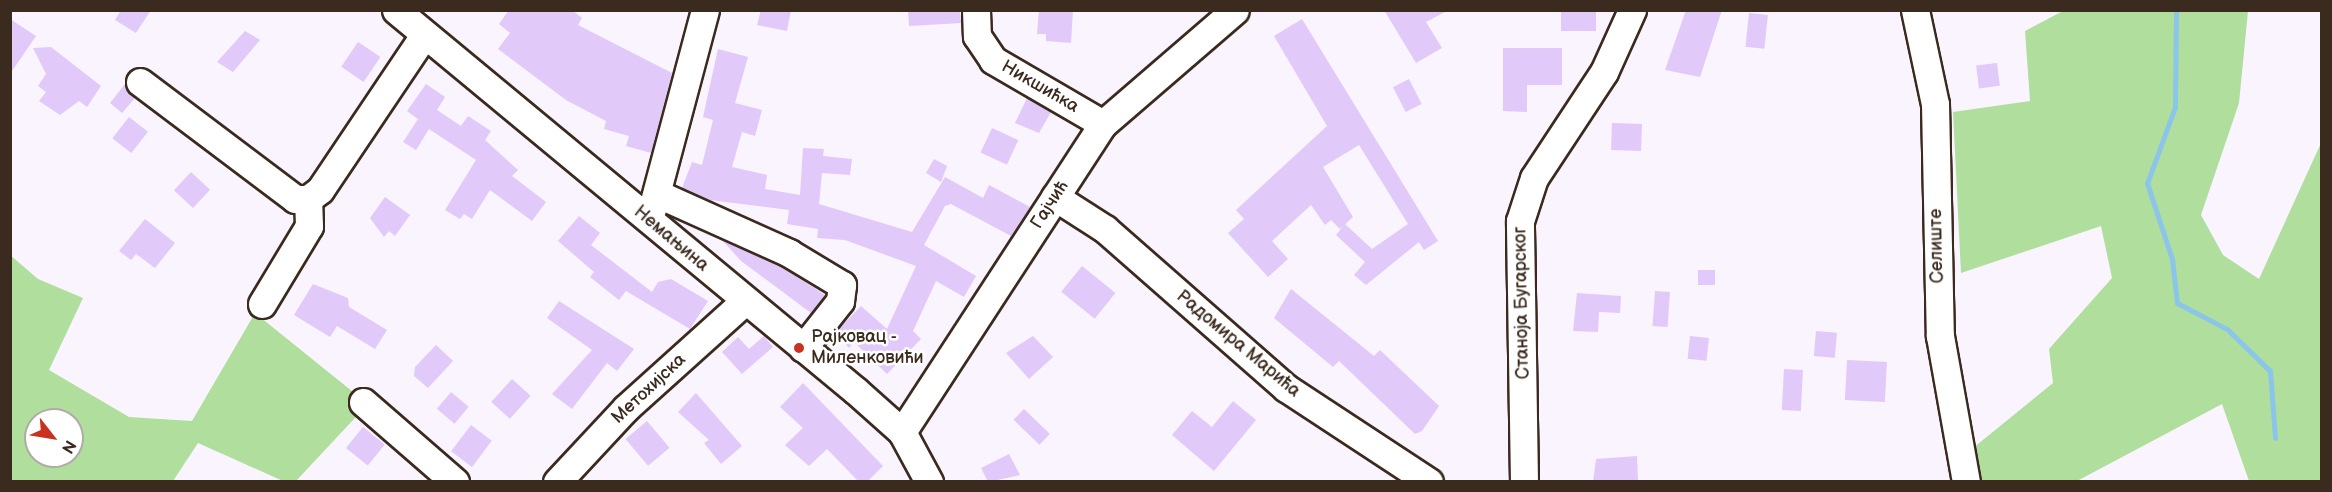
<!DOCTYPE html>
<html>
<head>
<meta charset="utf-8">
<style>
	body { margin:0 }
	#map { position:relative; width:2332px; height:492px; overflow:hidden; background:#f9f4fe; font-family:"Balsamiq Sans",sans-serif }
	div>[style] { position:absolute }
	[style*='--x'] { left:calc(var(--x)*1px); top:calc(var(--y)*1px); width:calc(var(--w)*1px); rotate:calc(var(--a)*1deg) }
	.green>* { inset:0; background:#b0de9d }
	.stream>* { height:5px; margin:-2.5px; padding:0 2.5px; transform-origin:2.5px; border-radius:2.5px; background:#8bc5ea }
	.building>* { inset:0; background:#e1c9fa; transform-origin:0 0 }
	.roads { filter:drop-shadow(2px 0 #3b2a1e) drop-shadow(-2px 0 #3b2a1e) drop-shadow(0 2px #3b2a1e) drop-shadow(0 -2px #3b2a1e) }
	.minor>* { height:27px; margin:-13.5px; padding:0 13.5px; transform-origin:13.5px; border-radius:13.5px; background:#fff }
	.dots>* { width:16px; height:16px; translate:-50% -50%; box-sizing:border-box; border:3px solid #fff; border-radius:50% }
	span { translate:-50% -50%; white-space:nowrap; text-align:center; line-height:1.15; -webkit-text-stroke:5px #fff; paint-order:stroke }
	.street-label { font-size:18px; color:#3b2a1e }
	.poi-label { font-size:18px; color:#3b2a1e }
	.left { translate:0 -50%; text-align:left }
	.frame { position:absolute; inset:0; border:12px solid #3b2a1e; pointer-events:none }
	.north { position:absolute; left:24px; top:408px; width:60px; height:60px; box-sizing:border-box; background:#fff; border:2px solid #b1aaa5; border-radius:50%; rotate:121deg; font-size:16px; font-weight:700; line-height:24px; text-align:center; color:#3b2a1e }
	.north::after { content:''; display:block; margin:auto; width:21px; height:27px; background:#c8321e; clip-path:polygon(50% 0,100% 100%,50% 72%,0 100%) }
</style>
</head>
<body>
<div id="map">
	<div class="green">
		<div style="clip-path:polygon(2063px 11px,2248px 11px,2239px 103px,2201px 215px,2223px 255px,2259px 279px,2321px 143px,2321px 481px,2249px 481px,2222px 404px,2077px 481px,1982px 481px,1973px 448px,2053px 383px,2049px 349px,2112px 278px,2101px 226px,1961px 273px,1953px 112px,2030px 101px,2025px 31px)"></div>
		<div style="clip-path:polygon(evenodd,10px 255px,38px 279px,83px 298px,49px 370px,129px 417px,192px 421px,255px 313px,368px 404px,296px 481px,283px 481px,198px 443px,173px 481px,11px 481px,10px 255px,36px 420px,72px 420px,72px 456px,36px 456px,36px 420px)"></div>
	</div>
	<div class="stream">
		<div style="--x:2176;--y:10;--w:97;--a:90.6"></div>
		<div style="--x:2175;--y:107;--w:81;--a:110.2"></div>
		<div style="--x:2147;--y:183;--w:80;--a:71.8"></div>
		<div style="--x:2172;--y:259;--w:44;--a:83.5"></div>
		<div style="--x:2177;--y:303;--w:56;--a:27.5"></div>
		<div style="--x:2227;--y:329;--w:60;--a:44.3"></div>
		<div style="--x:2270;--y:371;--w:67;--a:85.7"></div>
	</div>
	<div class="building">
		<div style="clip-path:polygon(121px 10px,151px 10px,136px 33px,115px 20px)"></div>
		<div style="clip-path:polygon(509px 10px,572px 10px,582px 18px,578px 25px,672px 73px,651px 153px,626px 146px,629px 136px,604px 129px,606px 121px,566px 100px,498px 49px,510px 33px,499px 24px)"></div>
		<div style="clip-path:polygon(761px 10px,791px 10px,787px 31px,757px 25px)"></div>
		<div style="clip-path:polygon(908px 10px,960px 10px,961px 23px,909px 26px)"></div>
		<div style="clip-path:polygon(1039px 10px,1073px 10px,1071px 43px,1046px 41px,1046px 34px,1037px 34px)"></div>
		<div style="clip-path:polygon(1384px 10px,1449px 10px,1426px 22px,1442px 48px,1416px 63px)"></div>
		<div style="left:1561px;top:10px;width:35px;height:21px"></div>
		<div style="clip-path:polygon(1686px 10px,1722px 10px,1700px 77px,1665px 70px)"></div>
		<div style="left:1749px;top:13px;width:19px;height:34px;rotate:6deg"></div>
		<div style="clip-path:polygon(10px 19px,36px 36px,10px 74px)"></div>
		<div style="clip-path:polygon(1302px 19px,1438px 241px,1424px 250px,1419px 242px,1366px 285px,1354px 275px,1365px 262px,1336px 235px,1345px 224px,1372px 249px,1408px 224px,1359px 145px,1323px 167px,1353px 217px,1340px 229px,1331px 220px,1325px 225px,1311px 205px,1272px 241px,1288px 259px,1268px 277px,1228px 233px,1244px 219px,1236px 210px,1327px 126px,1274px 36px)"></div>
		<div style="clip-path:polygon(245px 31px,260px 40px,233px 72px,217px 62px)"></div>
		<div style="left:358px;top:42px;width:27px;height:30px;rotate:34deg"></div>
		<div style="clip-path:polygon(51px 47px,101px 86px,87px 107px,79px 101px,60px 115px,39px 101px,46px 92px,38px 86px,46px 74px,33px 48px)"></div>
		<div style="clip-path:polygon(1503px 48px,1562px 48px,1562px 85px,1527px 85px,1527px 112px,1503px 111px)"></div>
		<div style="clip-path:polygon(718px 49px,748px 57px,735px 103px,762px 110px,755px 136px,742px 132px,732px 167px,767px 175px,765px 189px,800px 195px,803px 148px,824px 149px,823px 156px,852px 159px,850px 175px,822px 173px,819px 204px,912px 232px,945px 177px,983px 198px,989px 185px,1030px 207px,1011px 236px,951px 204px,945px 206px,924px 245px,976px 276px,964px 297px,936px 281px,913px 331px,921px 339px,887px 374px,854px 342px,849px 348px,835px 333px,861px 306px,887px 329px,916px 266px,845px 240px,817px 238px,818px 229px,787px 224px,789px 210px,710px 200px,682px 188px,692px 162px,702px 165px,713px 120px,703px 117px)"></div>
		<div style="left:1997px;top:63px;width:23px;height:21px;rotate:83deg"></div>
		<div style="left:1409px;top:79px;width:28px;height:18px;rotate:63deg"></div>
		<div style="clip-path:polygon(125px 84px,135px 98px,122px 113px,110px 103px)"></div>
		<div style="clip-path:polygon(426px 84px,445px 97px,437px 110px,461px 126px,468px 116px,491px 131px,485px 140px,518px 170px,512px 176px,546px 202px,532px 221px,490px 190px,472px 219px,464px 214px,460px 219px,445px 210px,476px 160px,429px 129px,416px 150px,403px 142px,418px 119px,407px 111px)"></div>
		<div style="clip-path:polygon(1027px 98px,1051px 112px,1039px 133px,1015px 123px)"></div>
		<div style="left:129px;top:117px;width:24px;height:27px;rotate:38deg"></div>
		<div style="left:1612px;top:123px;width:30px;height:27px;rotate:2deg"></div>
		<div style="left:992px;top:128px;width:29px;height:27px;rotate:25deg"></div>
		<div style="clip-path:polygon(934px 159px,947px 166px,941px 182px,926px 173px)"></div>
		<div style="left:191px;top:172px;width:26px;height:25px;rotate:43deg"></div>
		<div style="clip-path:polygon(385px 197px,410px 215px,395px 236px,389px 231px,384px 237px,370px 218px)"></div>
		<div style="clip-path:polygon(579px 216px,600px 233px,591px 245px,652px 292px,658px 282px,671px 279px,708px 301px,690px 329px,626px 291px,619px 300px,590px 277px,594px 272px,558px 241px)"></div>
		<div style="clip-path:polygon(145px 219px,175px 243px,155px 268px,136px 254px,131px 260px,119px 251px)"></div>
		<div style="clip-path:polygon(722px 240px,782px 267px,825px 295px,811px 313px,741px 261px)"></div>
		<div style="left:1082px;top:266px;width:43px;height:33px;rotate:39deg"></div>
		<div style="left:1698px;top:270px;width:17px;height:15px"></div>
		<div style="clip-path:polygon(313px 284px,348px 298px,349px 307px,387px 330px,375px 349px,337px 326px,330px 337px,294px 315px)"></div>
		<div style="clip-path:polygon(1291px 289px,1374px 356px,1380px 350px,1439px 406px,1422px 431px,1415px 434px,1339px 361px,1333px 367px,1274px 318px)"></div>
		<div style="left:1655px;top:291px;width:15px;height:35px;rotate:4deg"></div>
		<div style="clip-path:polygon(1577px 293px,1621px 296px,1620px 313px,1599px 312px,1598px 332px,1573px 331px)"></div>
		<div style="clip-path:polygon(559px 301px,634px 349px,617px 371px,607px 363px,572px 409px,552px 394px,592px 350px,547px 318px)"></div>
		<div style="left:1816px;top:331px;width:21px;height:25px;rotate:5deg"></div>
		<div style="clip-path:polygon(764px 336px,773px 347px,742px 374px,722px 352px,738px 337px,749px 349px)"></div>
		<div style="clip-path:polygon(1033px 336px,1053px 357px,1029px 379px,1006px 353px)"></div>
		<div style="left:1690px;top:336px;width:19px;height:23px;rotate:6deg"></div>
		<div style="clip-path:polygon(436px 345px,453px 361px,428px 388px,414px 376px,415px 367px)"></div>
		<div style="left:1847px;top:360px;width:40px;height:40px;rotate:3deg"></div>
		<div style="left:1784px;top:369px;width:19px;height:41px;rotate:3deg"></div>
		<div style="left:512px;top:379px;width:25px;height:31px;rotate:42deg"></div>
		<div style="clip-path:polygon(803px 383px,883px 466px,867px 482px,859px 482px,827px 449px,809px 466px,785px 445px,803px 428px,780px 407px)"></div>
		<div style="left:451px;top:392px;width:23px;height:22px;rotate:40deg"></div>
		<div style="clip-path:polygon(696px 393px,742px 446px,721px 464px,704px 443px,709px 440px,678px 412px)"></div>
		<div style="clip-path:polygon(1233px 401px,1256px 420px,1214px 471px,1172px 435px,1192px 411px,1212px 427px)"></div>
		<div style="left:1024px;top:409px;width:36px;height:15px;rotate:44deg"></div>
		<div style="left:647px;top:421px;width:35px;height:28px;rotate:50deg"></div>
		<div style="left:471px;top:425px;width:26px;height:33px;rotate:37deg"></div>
		<div style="left:363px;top:427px;width:28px;height:27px;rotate:39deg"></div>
		<div style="clip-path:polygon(1009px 454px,1020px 475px,988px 482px,981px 468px)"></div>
		<div style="clip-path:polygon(1637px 456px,1638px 482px,1593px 482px,1596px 459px)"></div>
	</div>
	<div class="roads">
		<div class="minor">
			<div style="--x:396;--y:10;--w:597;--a:39.63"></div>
			<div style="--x:856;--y:391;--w:62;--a:41.7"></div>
			<div style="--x:902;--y:432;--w:57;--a:61.6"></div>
			<div style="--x:976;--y:10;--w:26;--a:88"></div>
			<div style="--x:977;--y:36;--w:29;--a:56"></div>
			<div style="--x:993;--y:60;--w:127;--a:30.2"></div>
			<div style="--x:1915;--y:10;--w:96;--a:78"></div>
			<div style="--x:1935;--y:104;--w:232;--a:88.8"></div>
			<div style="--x:1940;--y:336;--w:148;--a:79.9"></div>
			<div style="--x:140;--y:82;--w:194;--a:37"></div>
			<div style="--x:295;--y:199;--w:13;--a:0"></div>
			<div style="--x:308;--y:199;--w:15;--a:-37"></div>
			<div style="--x:320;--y:190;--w:187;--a:-56.1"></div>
			<div style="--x:658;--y:194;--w:144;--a:24.2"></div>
			<div style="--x:789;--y:253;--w:62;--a:31.1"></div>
			<div style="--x:842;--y:285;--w:16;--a:97"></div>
			<div style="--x:840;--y:301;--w:60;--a:128.2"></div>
			<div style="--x:1055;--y:197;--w:59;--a:32.6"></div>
			<div style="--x:1105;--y:229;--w:241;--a:41.3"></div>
			<div style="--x:1286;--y:388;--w:171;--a:33.3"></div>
			<div style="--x:652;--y:209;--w:206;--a:-75.1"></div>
			<div style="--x:262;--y:304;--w:91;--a:-58.9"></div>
			<div style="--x:309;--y:226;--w:27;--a:-92"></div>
			<div style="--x:363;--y:402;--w:122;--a:41"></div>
			<div style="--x:902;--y:432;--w:368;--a:-56.9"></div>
			<div style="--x:1103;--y:124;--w:174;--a:-40.8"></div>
			<div style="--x:557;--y:482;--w:101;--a:-47"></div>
			<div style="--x:626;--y:408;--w:160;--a:-42"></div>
			<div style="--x:1524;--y:482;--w:261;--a:-90.9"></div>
			<div style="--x:1520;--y:221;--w:45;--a:-72"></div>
			<div style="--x:1534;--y:178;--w:127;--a:-56.6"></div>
			<div style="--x:1604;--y:72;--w:68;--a:-65.7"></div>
		</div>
	</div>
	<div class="dots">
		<div style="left:799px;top:348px;background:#c8321e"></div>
	</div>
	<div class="street-label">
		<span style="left:1040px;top:87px;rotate:30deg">Никшићка</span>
		<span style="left:1050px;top:205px;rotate:-57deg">Гајчић</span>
		<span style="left:671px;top:239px;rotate:40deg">Немањина</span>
		<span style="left:1937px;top:246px;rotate:-91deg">Селиште</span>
		<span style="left:1522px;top:303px;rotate:-91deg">Станоја Бугарског</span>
		<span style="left:1238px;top:344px;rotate:40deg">Радомира Марића</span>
		<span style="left:649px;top:389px;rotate:-43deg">Метохијска</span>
	</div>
	<div class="poi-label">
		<span class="left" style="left:811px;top:348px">Рајковац -<br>Миленковићи</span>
	</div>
	<div class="frame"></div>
	<div class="north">N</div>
</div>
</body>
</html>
